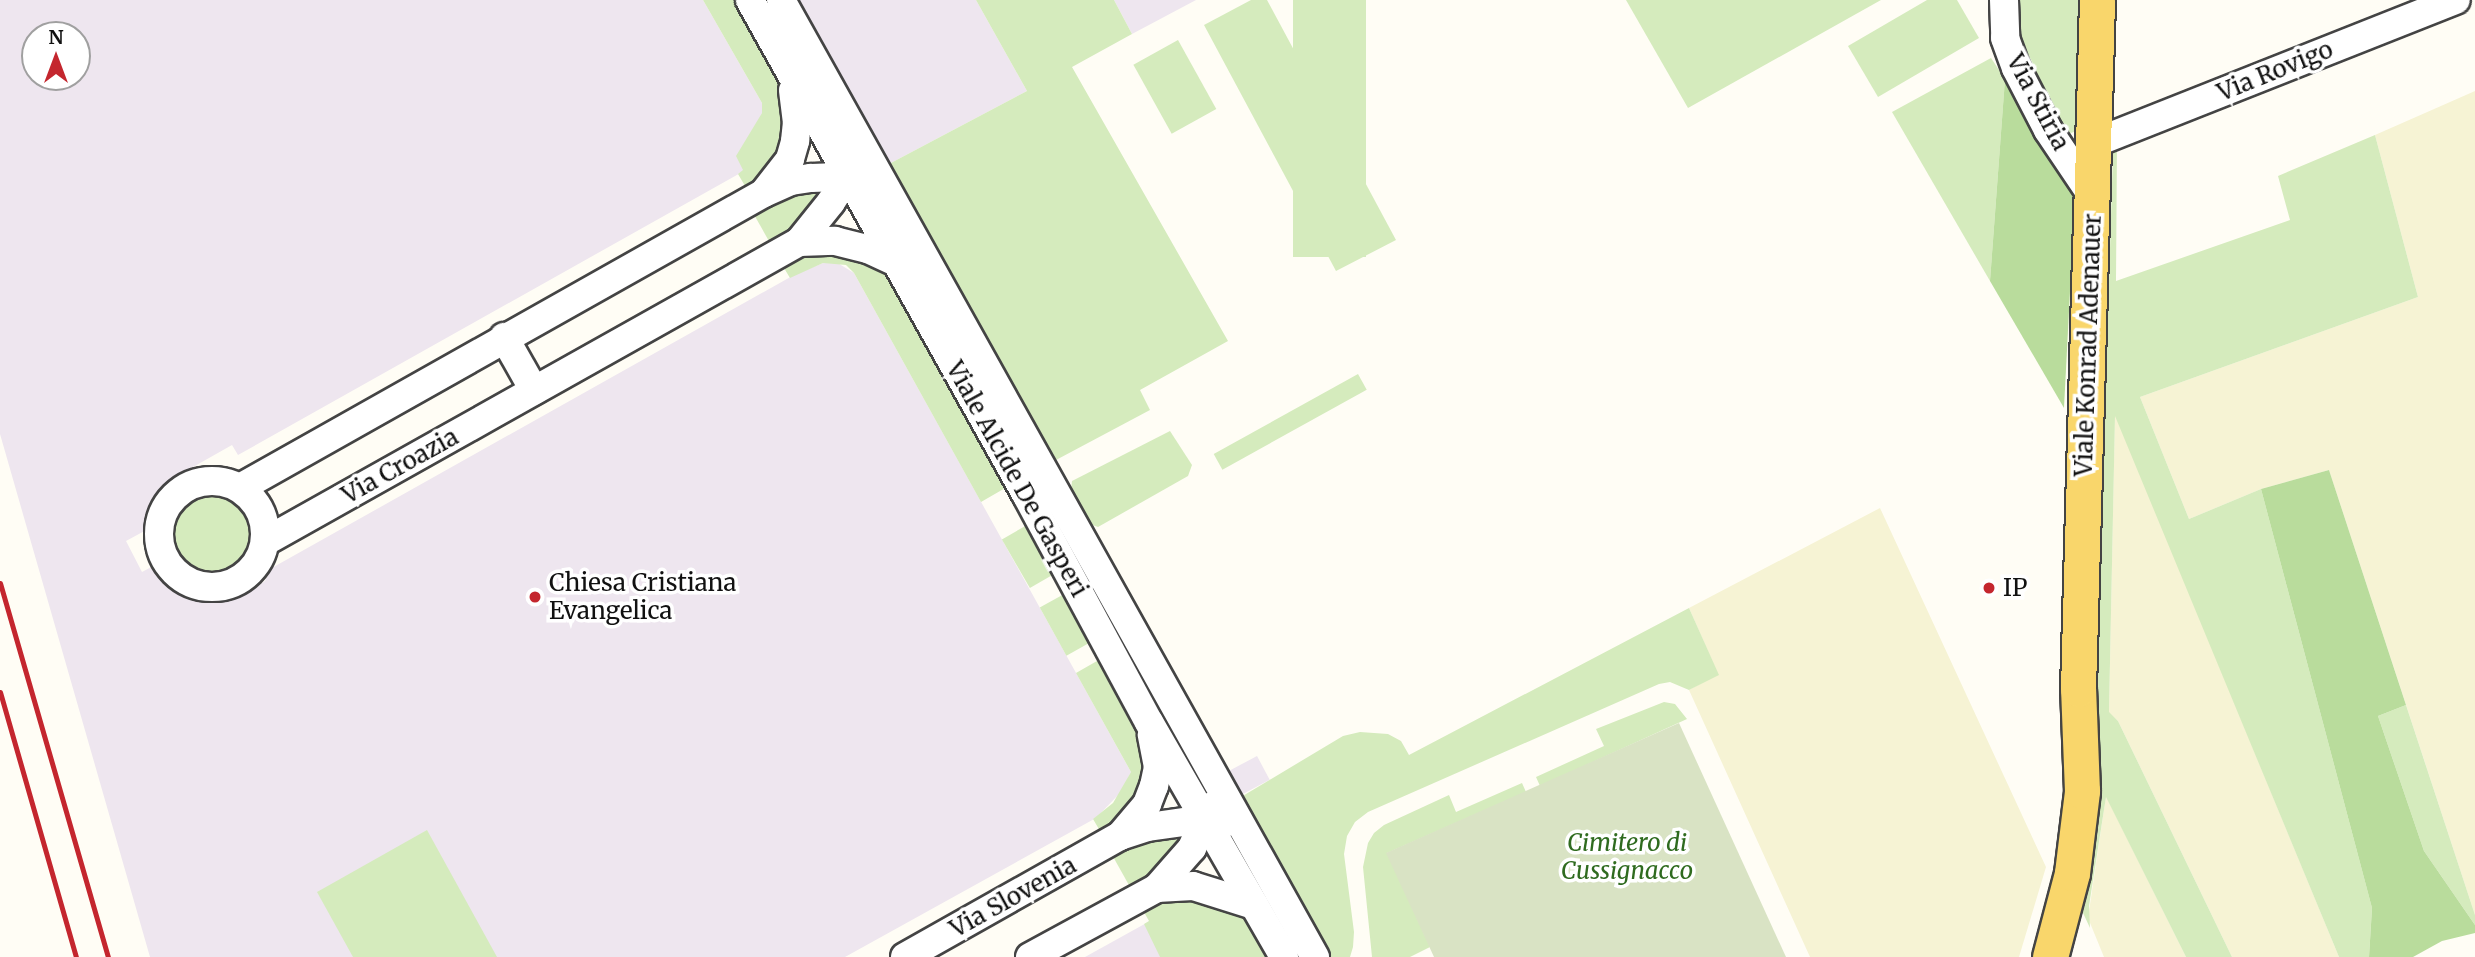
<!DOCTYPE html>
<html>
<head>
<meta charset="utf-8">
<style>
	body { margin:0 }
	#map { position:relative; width:2475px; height:957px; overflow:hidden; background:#fffdf5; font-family:Merriweather,serif }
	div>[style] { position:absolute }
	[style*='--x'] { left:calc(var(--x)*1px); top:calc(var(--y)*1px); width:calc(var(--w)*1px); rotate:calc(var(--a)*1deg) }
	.industrial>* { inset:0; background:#eee6ef; transform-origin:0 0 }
	.farmland>* { inset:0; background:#f6f3d4 }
	.green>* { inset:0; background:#d5ebbd; transform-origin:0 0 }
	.round { border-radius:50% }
	.forest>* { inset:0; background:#b9dc9c }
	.cemetery>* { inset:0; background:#d9e3c4 }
	.roads { filter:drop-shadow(2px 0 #444) drop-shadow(-2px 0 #444) drop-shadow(0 2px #444) drop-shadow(0 -2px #444) }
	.minor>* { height:28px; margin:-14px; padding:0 14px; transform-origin:14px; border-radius:14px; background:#fff }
	.minor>.ring { margin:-14px; padding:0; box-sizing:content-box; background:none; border:28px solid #fff; border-radius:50% }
	.major>* { height:35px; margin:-17.5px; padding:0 17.5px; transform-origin:17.5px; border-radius:17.5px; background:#f9d66b }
	.rail>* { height:5px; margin:-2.5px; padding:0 2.5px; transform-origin:2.5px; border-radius:2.5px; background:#c4262e }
	.dots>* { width:19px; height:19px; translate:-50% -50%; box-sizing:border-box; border:4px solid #fff; border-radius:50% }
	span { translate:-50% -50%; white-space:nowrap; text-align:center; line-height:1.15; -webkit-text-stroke:7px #fff; paint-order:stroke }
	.street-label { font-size:24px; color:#111 }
	.poi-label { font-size:24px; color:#111 }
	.left { translate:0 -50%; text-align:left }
	.park-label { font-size:24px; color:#2f6b1f; font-style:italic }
	.north { position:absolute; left:21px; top:21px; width:70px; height:70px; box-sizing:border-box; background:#fff; border:2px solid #a0a0a0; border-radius:50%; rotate:0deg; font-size:19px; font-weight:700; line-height:28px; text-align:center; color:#111 }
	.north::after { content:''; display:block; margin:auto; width:24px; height:32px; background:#c4262e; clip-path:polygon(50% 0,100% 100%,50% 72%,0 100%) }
</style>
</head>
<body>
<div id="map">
	<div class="industrial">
		<div style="clip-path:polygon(evenodd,0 0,703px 0,762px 103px,762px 113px,744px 171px,238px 455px,232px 445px,186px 471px,158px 495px,152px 510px,150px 528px,126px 541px,142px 572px,157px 564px,168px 580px,189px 597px,211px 601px,250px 592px,265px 581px,270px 569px,794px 275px,823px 263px,836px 262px,854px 273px,1131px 772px,1121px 792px,1096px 818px,845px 957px,150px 957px,0 434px,0 0,35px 35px,77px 35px,77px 77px,35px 77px,35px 35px)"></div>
		<div style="clip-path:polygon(798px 0,976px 0,1027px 91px,889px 164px)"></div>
		<div style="clip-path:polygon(1114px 0,1196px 0,1132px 34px)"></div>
		<div style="left:1257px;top:756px;width:27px;height:34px;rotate:62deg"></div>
		<div style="clip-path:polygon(1150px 921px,1236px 957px,1085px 957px)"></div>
	</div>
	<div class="farmland">
		<div style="clip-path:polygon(2475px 91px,2475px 915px,2329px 470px,2261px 489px,2189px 519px,2140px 397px,2418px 297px,2375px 135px)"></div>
		<div style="clip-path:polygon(2115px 413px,2339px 957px,2232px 957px,2118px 721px,2109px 713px)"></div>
		<div style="clip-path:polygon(1880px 508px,2046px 867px,2019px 957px,1810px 957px,1689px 690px,1718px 674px,1689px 608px)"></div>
		<div style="clip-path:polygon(2106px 796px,2186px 957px,2104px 957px,2088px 918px)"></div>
	</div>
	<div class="green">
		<div style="clip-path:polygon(703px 0,736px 0,779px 77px,785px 97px,787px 117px,780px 154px,748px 191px,738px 174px,743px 170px,736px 156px,762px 113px,762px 103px)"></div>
		<div style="clip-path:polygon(976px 0,1114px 0,1132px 34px,1072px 67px,1228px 341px,1140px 390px,1150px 410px,1056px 460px,889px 164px,1027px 91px)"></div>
		<div style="clip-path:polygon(1251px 0,1267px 0,1396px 240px,1336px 271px,1204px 25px)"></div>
		<div style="left:1293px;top:0;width:73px;height:257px"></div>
		<div style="clip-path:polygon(1626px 0,1881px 0,1688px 108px)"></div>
		<div style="clip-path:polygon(1927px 0,1957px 0,1979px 38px,1878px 97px,1848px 46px)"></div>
		<div style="clip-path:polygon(2017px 0,2081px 0,2076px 131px,2071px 133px,2061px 130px,2033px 79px,2019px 36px)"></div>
		<div style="left:1178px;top:40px;width:79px;height:51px;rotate:61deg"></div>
		<div style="clip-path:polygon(1991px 58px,2005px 79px,1990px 281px,1892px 112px)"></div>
		<div style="clip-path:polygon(2375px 135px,2418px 297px,2140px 397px,2189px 519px,2261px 489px,2372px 908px,2369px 957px,2339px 957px,2115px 416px,2109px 712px,2118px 721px,2232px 957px,2186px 957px,2106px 797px,2089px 906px,2090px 928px,2078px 902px,2095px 743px,2113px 150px,2117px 144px,2116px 281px,2290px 220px,2278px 176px)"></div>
		<div style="clip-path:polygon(821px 191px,824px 200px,786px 235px,770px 243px,752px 211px,800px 193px)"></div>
		<div style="clip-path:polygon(838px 253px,876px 267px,892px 280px,1007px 487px,981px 502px,854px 273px,846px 265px,823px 263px,790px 278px,781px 263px,798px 256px)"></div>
		<div style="left:1358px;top:374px;width:18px;height:165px;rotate:61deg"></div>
		<div style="clip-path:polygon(1170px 431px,1192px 465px,1188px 476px,1098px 527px,1090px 524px,1071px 491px,1072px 481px)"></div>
		<div class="round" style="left:172px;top:495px;width:80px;height:80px"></div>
		<div style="left:1027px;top:525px;width:56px;height:29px;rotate:60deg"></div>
		<div style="left:1066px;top:593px;width:55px;height:30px;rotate:61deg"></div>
		<div style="clip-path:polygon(1689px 608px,1719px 675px,1689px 690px,1670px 682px,1659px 684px,1368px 812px,1355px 822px,1347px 836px,1344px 854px,1354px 932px,1353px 947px,1350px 957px,1331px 957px,1241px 797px,1343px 736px,1360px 732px,1388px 734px,1401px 741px,1409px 755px)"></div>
		<div style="clip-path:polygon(1104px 657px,1140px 724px,1145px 776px,1135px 806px,1103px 836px,1093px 819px,1113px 803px,1131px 772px,1076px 673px)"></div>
		<div style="clip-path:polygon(1664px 702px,1675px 704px,1687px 719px,1540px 786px,1536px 777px,1604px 746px,1596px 729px)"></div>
		<div style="clip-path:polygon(2406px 705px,2475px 915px,2475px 925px,2424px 851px,2378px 716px)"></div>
		<div style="clip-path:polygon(1522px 783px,1526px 792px,1387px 853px,1430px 947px,1410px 957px,1372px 957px,1363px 867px,1368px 843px,1374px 833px,1384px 825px,1449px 795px,1456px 812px)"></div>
		<div style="clip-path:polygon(427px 830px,497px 957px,353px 957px,317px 892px)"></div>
		<div style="clip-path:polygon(1178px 835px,1183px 843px,1148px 877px,1130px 887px,1111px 853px,1130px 845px)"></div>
		<div style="clip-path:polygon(1183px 894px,1244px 917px,1272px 957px,1160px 957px,1144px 924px,1149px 921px,1140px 905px)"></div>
	</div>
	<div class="forest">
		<div style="clip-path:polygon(2005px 79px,2075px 194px,2064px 408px,1990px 281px)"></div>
		<div style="clip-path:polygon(2329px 470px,2406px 705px,2378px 716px,2424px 851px,2475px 925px,2475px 933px,2442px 941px,2413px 957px,2369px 957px,2372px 908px,2261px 489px)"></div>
	</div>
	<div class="cemetery">
		<div style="clip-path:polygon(1679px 723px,1786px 957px,1434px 957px,1386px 853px)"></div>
	</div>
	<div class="roads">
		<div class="minor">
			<div style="--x:750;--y:0;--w:566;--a:60.81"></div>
			<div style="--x:1026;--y:494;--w:259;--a:61.7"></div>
			<div style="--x:1149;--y:722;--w:271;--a:60.1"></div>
			<div style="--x:781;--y:0;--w:1096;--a:60.84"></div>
			<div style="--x:2004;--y:0;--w:38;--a:88"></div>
			<div style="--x:2005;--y:38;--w:32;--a:70"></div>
			<div style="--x:2016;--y:68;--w:70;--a:62.7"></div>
			<div style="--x:2048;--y:130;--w:81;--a:56.1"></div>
			<div style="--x:2094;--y:143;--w:389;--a:-21.6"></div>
			<div style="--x:766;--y:190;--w:39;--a:-52"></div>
			<div style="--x:790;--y:159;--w:19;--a:-74"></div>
			<div style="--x:795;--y:141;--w:18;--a:-84"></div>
			<div style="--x:797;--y:123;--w:33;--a:-97"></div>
			<div style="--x:799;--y:242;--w:36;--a:-2"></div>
			<div style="--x:835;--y:241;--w:34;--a:14"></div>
			<div style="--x:868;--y:249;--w:31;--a:25"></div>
			<div style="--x:504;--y:337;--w:61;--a:60.5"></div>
			<div class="ring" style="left:159px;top:481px;width:78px;height:78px"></div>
			<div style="--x:240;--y:488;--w:601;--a:-29.38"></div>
			<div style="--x:764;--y:193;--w:30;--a:-24"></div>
			<div style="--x:791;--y:181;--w:20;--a:-9"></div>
			<div style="--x:811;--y:178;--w:36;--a:-2"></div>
			<div style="--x:847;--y:177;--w:17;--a:24"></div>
			<div style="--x:266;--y:541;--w:611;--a:-29.29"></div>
			<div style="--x:799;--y:242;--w:51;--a:-51.3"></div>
			<div style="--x:831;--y:202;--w:30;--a:-57"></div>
			<div style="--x:847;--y:177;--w:15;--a:-70"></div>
			<div style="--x:1120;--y:836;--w:42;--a:-49.8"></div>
			<div style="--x:1147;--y:804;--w:19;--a:-69"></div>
			<div style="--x:1154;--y:786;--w:19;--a:-78"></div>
			<div style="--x:1158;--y:767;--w:33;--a:-101"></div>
			<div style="--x:1157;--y:888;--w:36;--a:-3"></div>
			<div style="--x:1193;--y:886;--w:64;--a:17.3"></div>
			<div style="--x:905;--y:957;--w:247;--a:-29.4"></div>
			<div style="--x:1120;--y:836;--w:29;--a:-18"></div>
			<div style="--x:1148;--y:827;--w:58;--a:-8"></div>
			<div style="--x:1205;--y:819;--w:17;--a:24"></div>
			<div style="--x:1030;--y:957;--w:145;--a:-28.5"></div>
			<div style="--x:1157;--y:888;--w:53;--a:-48.8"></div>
			<div style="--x:1192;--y:848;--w:45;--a:-66.3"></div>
		</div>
		<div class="major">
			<div style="--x:2050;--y:957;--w:87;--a:-75.3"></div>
			<div style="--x:2072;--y:873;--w:83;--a:-83"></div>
			<div style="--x:2082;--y:791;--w:102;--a:-92.2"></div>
			<div style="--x:2078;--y:689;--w:689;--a:-88.42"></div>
		</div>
	</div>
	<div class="rail">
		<div style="--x:0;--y:583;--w:389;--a:73.9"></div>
		<div style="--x:0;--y:692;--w:276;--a:74"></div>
	</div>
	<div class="dots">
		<div style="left:1989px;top:588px;background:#c4262e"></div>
		<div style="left:535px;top:597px;background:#c4262e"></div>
	</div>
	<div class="street-label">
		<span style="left:2275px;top:71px;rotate:-22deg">Via Rovigo</span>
		<span style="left:2038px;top:102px;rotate:62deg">Via Stiria</span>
		<span style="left:2088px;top:345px;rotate:-88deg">Viale Konrad Adenauer</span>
		<span style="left:400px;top:466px;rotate:-29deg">Via Croazia</span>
		<span style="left:1017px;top:479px;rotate:61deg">Viale Alcide De Gasperi</span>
		<span style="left:1013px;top:897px;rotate:-29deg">Via Slovenia</span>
	</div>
	<div class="poi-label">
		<span class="left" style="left:549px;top:597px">Chiesa Cristiana<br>Evangelica</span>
		<span class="left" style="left:2003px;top:588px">IP</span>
	</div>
	<div class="park-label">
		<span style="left:1627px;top:857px">Cimitero di<br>Cussignacco</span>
	</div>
	<div class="north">N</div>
</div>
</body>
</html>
